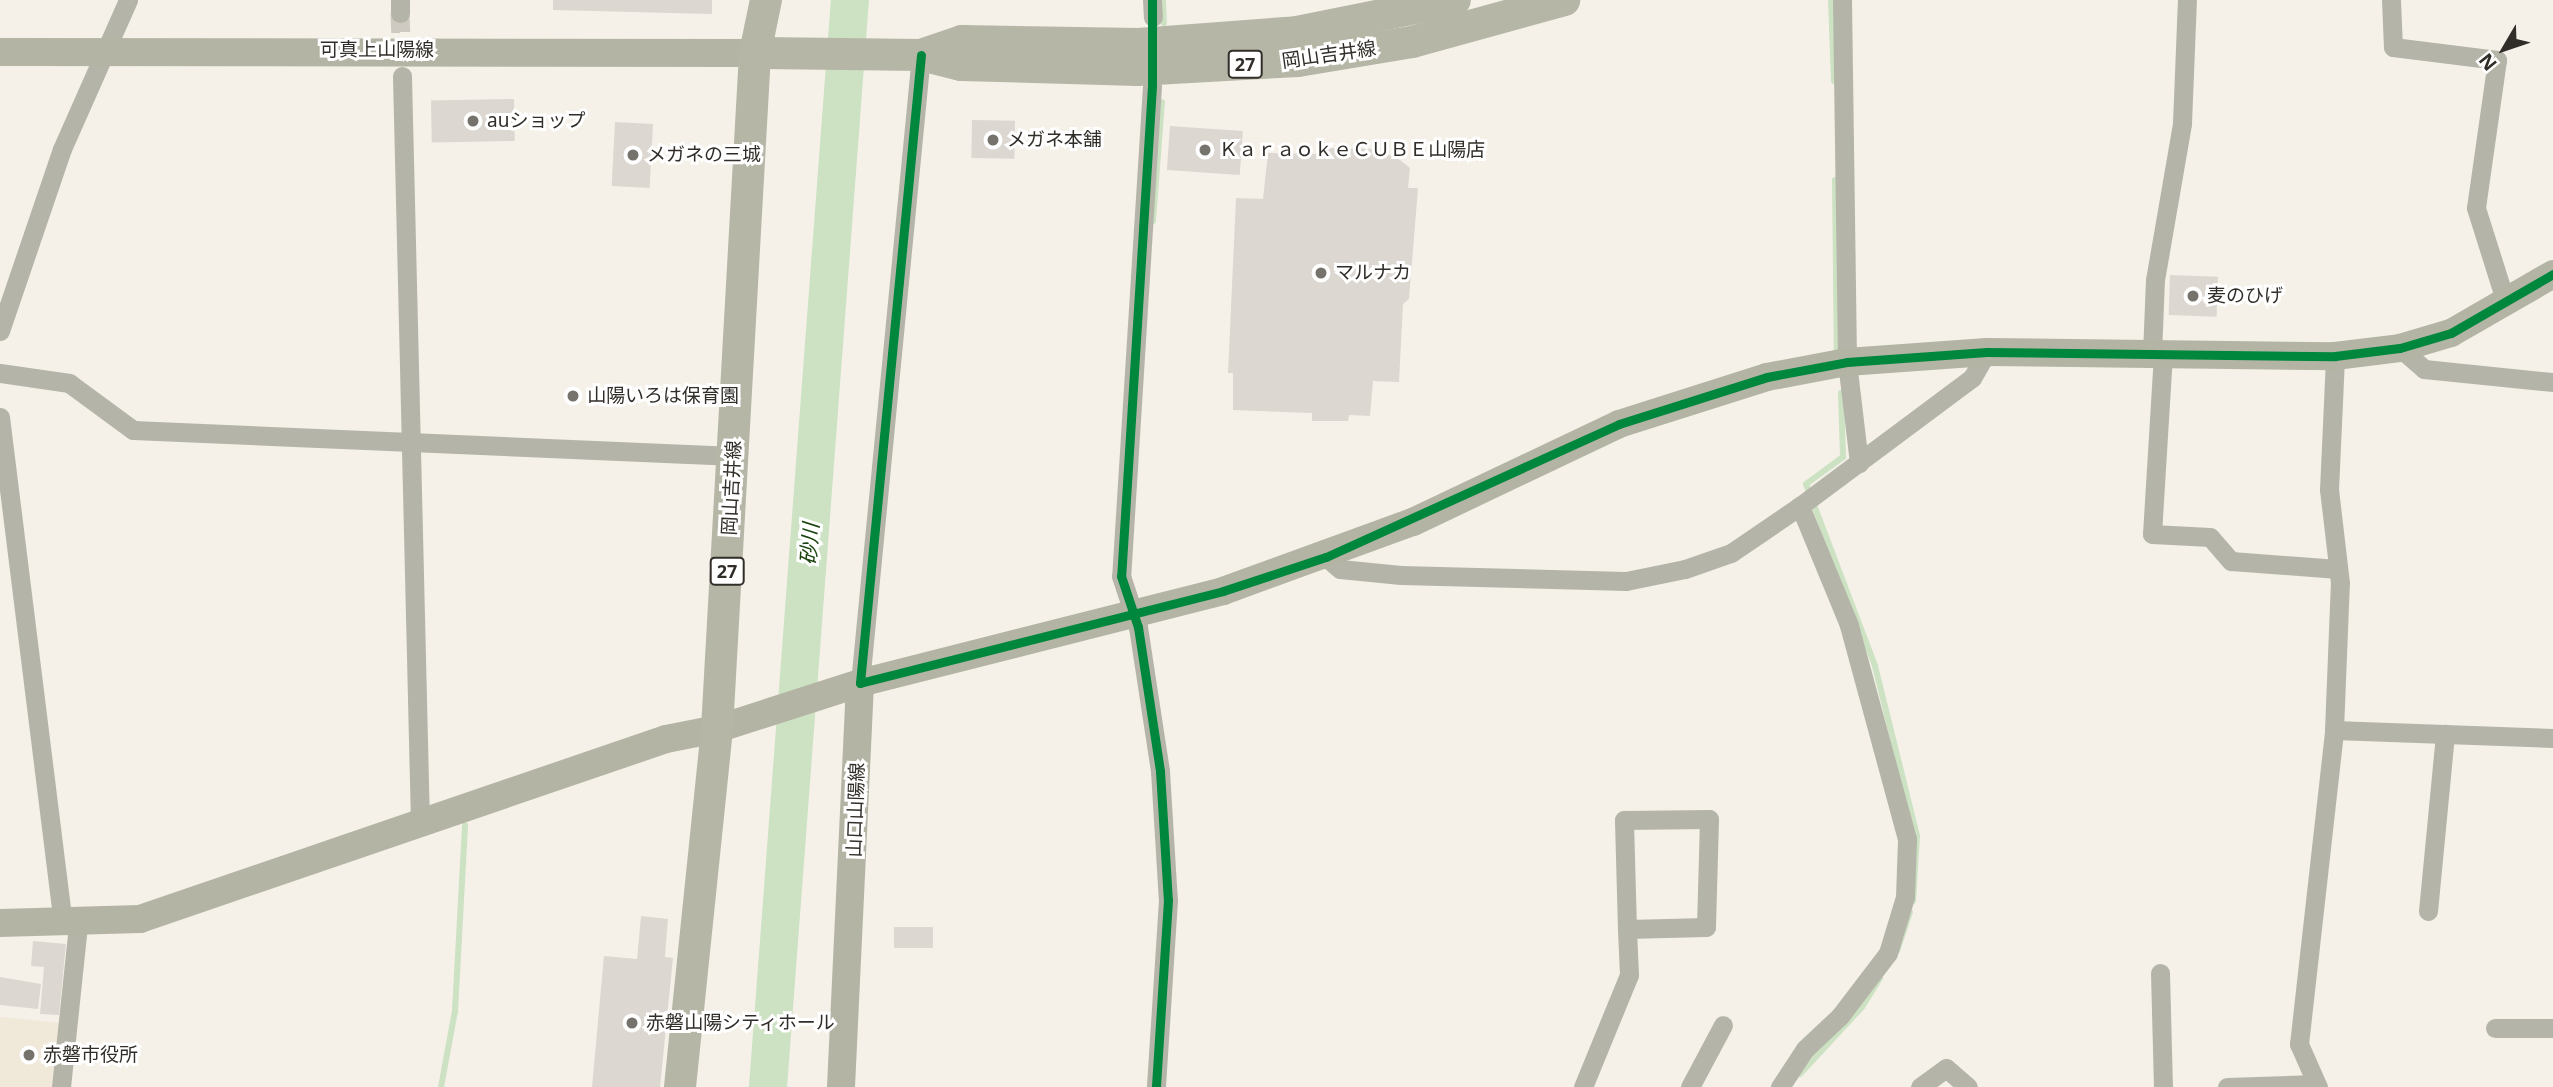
<!DOCTYPE html>
<html>
<head>
<meta charset="utf-8">
<style>
	body { margin:0 }
	#map { position:relative; width:2553px; height:1087px; overflow:hidden; background:#f5f1e9; font-family:"Noto Sans","Noto Sans JP",sans-serif }
	div>[style] { position:absolute }
	[style*='--x'] { left:calc(var(--x)*1px); top:calc(var(--y)*1px); width:calc(var(--w)*1px); rotate:calc(var(--a)*1deg) }
	.built>* { inset:0; background:#f0e8d8 }
	.stream>* { height:6px; margin:-3px; padding:0 3px; transform-origin:3px; border-radius:3px; background:#cce2c3 }
	.river>* { height:38px; margin:-19px; padding:0 19px; transform-origin:19px; border-radius:19px; background:#cce2c3 }
	.building>* { inset:0; background:#dcd7d1; transform-origin:0 0 }
	.street-tunnel>* { height:19px; margin-top:-9.5px; transform-origin:0; background:repeating-linear-gradient(90deg,#cecac2 0 19px,transparent 0 29px) }
	.street>* { height:19px; margin:-9.5px; padding:0 9.5px; transform-origin:9.5px; border-radius:9.5px; background:#b4b5a8 }
	.secondary>* { height:28px; margin:-14px; padding:0 14px; transform-origin:14px; border-radius:14px; background:#b4b4a4 }
	.primary>* { height:32px; margin:-16px; padding:0 16px; transform-origin:16px; border-radius:16px; background:#b6b6a6 }
	.cycleway>* { height:9px; margin:-4.5px; padding:0 4.5px; transform-origin:4.5px; border-radius:4.5px; background:#00873e }
	.dots>* { width:19px; height:19px; translate:-50% -50%; box-sizing:border-box; border:4px solid #fff; border-radius:50% }
	span { translate:-50% -50%; white-space:nowrap; text-align:center; line-height:1.15; -webkit-text-stroke:6px #fff; paint-order:stroke }
	.shield-label span { padding:2px 5px; background:#fff; border:2px solid; border-radius:5px; -webkit-text-stroke-width:0 }
	.shield-label { font-size:18px; color:#312d28; font-weight:700 }
	.street-label { font-size:19px; color:#312d28 }
	.poi-label { font-size:19px; color:#312d28 }
	.left { translate:0 -50%; text-align:left }
	.water-label { font-size:21px; color:#19440d; font-style:italic }
	.north { position:absolute; left:2469px; top:14px; width:70px; height:70px; -webkit-text-stroke:5px #fff; paint-order:stroke; rotate:231deg; font-size:19px; font-weight:700; line-height:28px; text-align:center; color:#312d28 }
	.north::after { content:''; display:block; margin:auto; width:24px; height:32px; background:#312d28; clip-path:polygon(50% 0,100% 100%,50% 72%,0 100%) }
</style>
</head>
<body>
<div id="map">
	<div class="built">
		<div style="clip-path:polygon(0 1017px,62px 1023px,55px 1087px,0 1087px)"></div>
	</div>
	<div class="stream">
		<div style="--x:1163;--y:0;--w:23;--a:88"></div>
		<div style="--x:1831;--y:0;--w:81;--a:87.9"></div>
		<div style="--x:1835;--y:180;--w:178;--a:89.4"></div>
		<div style="--x:1153;--y:221;--w:119;--a:-85.7"></div>
		<div style="--x:1841;--y:393;--w:64;--a:88.2"></div>
		<div style="--x:1843;--y:457;--w:46;--a:143.9"></div>
		<div style="--x:1806;--y:484;--w:195;--a:69.2"></div>
		<div style="--x:1875;--y:666;--w:175;--a:76.1"></div>
		<div style="--x:1917;--y:836;--w:65;--a:93.5"></div>
		<div style="--x:1897;--y:951;--w:41;--a:-71.6"></div>
		<div style="--x:1800;--y:1074;--w:91;--a:-47.2"></div>
		<div style="--x:1862;--y:1007;--w:34;--a:-58"></div>
		<div style="--x:441;--y:1087;--w:77;--a:-79.6"></div>
		<div style="--x:455;--y:1011;--w:186;--a:-86.9"></div>
	</div>
	<div class="river">
		<div style="--x:768;--y:1087;--w:1090;--a:-85.69"></div>
	</div>
	<div class="building">
		<div style="clip-path:polygon(553px 0,712px 0,712px 14px,553px 10px)"></div>
		<div style="left:514px;top:99px;width:42px;height:83px;rotate:89deg"></div>
		<div style="left:972px;top:120px;width:43px;height:38px;rotate:1deg"></div>
		<div style="left:615px;top:122px;width:38px;height:64px;rotate:3deg"></div>
		<div style="left:1170px;top:126px;width:73px;height:44px;rotate:4deg"></div>
		<div style="clip-path:polygon(1326px 148px,1377px 149px,1380px 154px,1395px 156px,1410px 168px,1408px 188px,1418px 188px,1409px 299px,1403px 304px,1399px 382px,1373px 381px,1370px 416px,1349px 415px,1348px 421px,1312px 421px,1312px 413px,1233px 410px,1233px 373px,1228px 373px,1236px 198px,1263px 199px,1268px 153px,1324px 154px)"></div>
		<div style="left:2170px;top:275px;width:48px;height:40px;rotate:2deg"></div>
		<div style="clip-path:polygon(641px 916px,668px 919px,665px 957px,673px 958px,660px 1087px,592px 1087px,604px 956px,637px 959px)"></div>
		<div style="left:894px;top:927px;width:39px;height:21px"></div>
		<div style="clip-path:polygon(33px 941px,66px 944px,59px 1015px,40px 1014px,44px 967px,31px 966px)"></div>
		<div style="clip-path:polygon(0 977px,41px 984px,38px 1009px,0 1005px)"></div>
	</div>
	<div class="street-tunnel">
		<div style="--x:400;--y:13;--w:52;--a:87.8"></div>
	</div>
	<div class="street">
		<div style="--x:400;--y:0;--w:13;--a:90"></div>
		<div style="--x:1152;--y:0;--w:17;--a:87"></div>
		<div style="--x:1842;--y:0;--w:362;--a:89.2"></div>
		<div style="--x:1847;--y:362;--w:102;--a:83.2"></div>
		<div style="--x:2391;--y:0;--w:47;--a:87.6"></div>
		<div style="--x:2393;--y:47;--w:105;--a:7.1"></div>
		<div style="--x:2497;--y:60;--w:149;--a:98.1"></div>
		<div style="--x:2476;--y:208;--w:100;--a:72.5"></div>
		<div style="--x:402;--y:76;--w:746;--a:88.62"></div>
		<div style="--x:1152;--y:86;--w:491;--a:93.6"></div>
		<div style="--x:1121;--y:576;--w:54;--a:71.6"></div>
		<div style="--x:1138;--y:627;--w:146;--a:81.3"></div>
		<div style="--x:1160;--y:771;--w:129;--a:86.5"></div>
		<div style="--x:1168;--y:900;--w:187;--a:93.7"></div>
		<div style="--x:0;--y:331;--w:192;--a:-71.2"></div>
		<div style="--x:62;--y:149;--w:163;--a:-66.1"></div>
		<div style="--x:2400;--y:348;--w:32;--a:41"></div>
		<div style="--x:2424;--y:369;--w:130;--a:5.8"></div>
		<div style="--x:2152;--y:354;--w:74;--a:-87.7"></div>
		<div style="--x:2155;--y:280;--w:159;--a:-80.2"></div>
		<div style="--x:2182;--y:123;--w:123;--a:-87.7"></div>
		<div style="--x:2163;--y:354;--w:180;--a:93.5"></div>
		<div style="--x:2152;--y:534;--w:58;--a:3"></div>
		<div style="--x:2210;--y:537;--w:32;--a:49"></div>
		<div style="--x:2231;--y:561;--w:107;--a:4.3"></div>
		<div style="--x:0;--y:373;--w:70;--a:8.2"></div>
		<div style="--x:69;--y:383;--w:79;--a:36.3"></div>
		<div style="--x:133;--y:430;--w:602;--a:2.48"></div>
		<div style="--x:0;--y:417;--w:511;--a:82.92"></div>
		<div style="--x:1326;--y:557;--w:18;--a:41"></div>
		<div style="--x:1340;--y:569;--w:61;--a:5.6"></div>
		<div style="--x:1401;--y:575;--w:225;--a:1.5"></div>
		<div style="--x:1626;--y:581;--w:60;--a:-11.5"></div>
		<div style="--x:1685;--y:569;--w:49;--a:-19.2"></div>
		<div style="--x:1731;--y:553;--w:83;--a:-34.3"></div>
		<div style="--x:1800;--y:506;--w:214;--a:-36.7"></div>
		<div style="--x:1972;--y:378;--w:30;--a:-60"></div>
		<div style="--x:860;--y:683;--w:631;--a:-84.45"></div>
		<div style="--x:2334;--y:730;--w:219;--a:2.1"></div>
		<div style="--x:2428;--y:911;--w:178;--a:-84.5"></div>
		<div style="--x:2160;--y:973;--w:114;--a:88.5"></div>
		<div style="--x:2495;--y:1028;--w:58;--a:0"></div>
		<div style="--x:61;--y:1087;--w:163;--a:-84"></div>
		<div style="--x:1583;--y:1087;--w:121;--a:-67.7"></div>
		<div style="--x:1629;--y:975;--w:46;--a:-92.5"></div>
		<div style="--x:1627;--y:929;--w:109;--a:-91.6"></div>
		<div style="--x:1624;--y:820;--w:85;--a:-0.7"></div>
		<div style="--x:1709;--y:819;--w:108;--a:91.6"></div>
		<div style="--x:1706;--y:927;--w:79;--a:178.5"></div>
		<div style="--x:1690;--y:1087;--w:70;--a:-62"></div>
		<div style="--x:1780;--y:1087;--w:45;--a:-56.7"></div>
		<div style="--x:1805;--y:1049;--w:48;--a:-43.3"></div>
		<div style="--x:1840;--y:1016;--w:79;--a:-52.7"></div>
		<div style="--x:1888;--y:953;--w:59;--a:-73.1"></div>
		<div style="--x:1905;--y:897;--w:58;--a:-88"></div>
		<div style="--x:1907;--y:839;--w:222;--a:-105.2"></div>
		<div style="--x:1849;--y:625;--w:129;--a:-112.4"></div>
		<div style="--x:1920;--y:1087;--w:32;--a:-36"></div>
		<div style="--x:1946;--y:1068;--w:29;--a:41"></div>
		<div style="--x:2227;--y:1087;--w:89;--a:-1.9"></div>
		<div style="--x:2318;--y:1087;--w:47;--a:-113.8"></div>
		<div style="--x:2299;--y:1044;--w:316;--a:-83.6"></div>
		<div style="--x:2334;--y:730;--w:147;--a:-87.7"></div>
		<div style="--x:2340;--y:583;--w:94;--a:-96.7"></div>
		<div style="--x:2329;--y:490;--w:134;--a:-87.4"></div>
	</div>
	<div class="secondary">
		<div style="--x:0;--y:52;--w:755;--a:0.08"></div>
		<div style="--x:0;--y:923;--w:140;--a:-1.6"></div>
		<div style="--x:140;--y:919;--w:556;--a:-18.89"></div>
		<div style="--x:666;--y:739;--w:52;--a:-11.1"></div>
		<div style="--x:717;--y:729;--w:150;--a:-17.8"></div>
		<div style="--x:860;--y:683;--w:374;--a:-14.2"></div>
		<div style="--x:1223;--y:591;--w:202;--a:-20"></div>
		<div style="--x:1413;--y:522;--w:228;--a:-25.4"></div>
		<div style="--x:1619;--y:424;--w:155;--a:-17.6"></div>
		<div style="--x:1767;--y:377;--w:81;--a:-10.6"></div>
		<div style="--x:1847;--y:362;--w:140;--a:-4.1"></div>
		<div style="--x:1987;--y:352;--w:348;--a:0.7"></div>
		<div style="--x:2335;--y:356;--w:65;--a:-7"></div>
		<div style="--x:2400;--y:348;--w:53;--a:-16.4"></div>
		<div style="--x:2451;--y:333;--w:118;--a:-30"></div>
		<div style="--x:841;--y:1087;--w:404;--a:-87.3"></div>
	</div>
	<div class="primary">
		<div style="--x:755;--y:53;--w:166;--a:0.7"></div>
		<div style="--x:921;--y:55;--w:41;--a:14"></div>
		<div style="--x:961;--y:65;--w:176;--a:1.6"></div>
		<div style="--x:1137;--y:70;--w:161;--a:-3.2"></div>
		<div style="--x:1298;--y:61;--w:116;--a:-9.5"></div>
		<div style="--x:1412;--y:42;--w:158;--a:-15.4"></div>
		<div style="--x:921;--y:55;--w:43;--a:-18.9"></div>
		<div style="--x:962;--y:41;--w:177;--a:1"></div>
		<div style="--x:1139;--y:44;--w:158;--a:-4.3"></div>
		<div style="--x:1297;--y:32;--w:161;--a:-11.4"></div>
		<div style="--x:680;--y:1087;--w:360;--a:-84.1"></div>
		<div style="--x:717;--y:729;--w:677;--a:-86.78"></div>
		<div style="--x:755;--y:53;--w:54;--a:-78.3"></div>
	</div>
	<div class="cycleway">
		<div style="--x:1152;--y:0;--w:86;--a:90"></div>
		<div style="--x:1152;--y:86;--w:491;--a:93.6"></div>
		<div style="--x:1121;--y:576;--w:54;--a:71.6"></div>
		<div style="--x:1138;--y:627;--w:146;--a:81.3"></div>
		<div style="--x:1160;--y:771;--w:129;--a:86.5"></div>
		<div style="--x:1168;--y:900;--w:187;--a:93.7"></div>
		<div style="--x:921;--y:55;--w:631;--a:95.55"></div>
		<div style="--x:860;--y:683;--w:374;--a:-14.2"></div>
		<div style="--x:1223;--y:591;--w:108;--a:-18.3"></div>
		<div style="--x:1326;--y:557;--w:322;--a:-24.4"></div>
		<div style="--x:1619;--y:424;--w:155;--a:-17.6"></div>
		<div style="--x:1767;--y:377;--w:81;--a:-10.6"></div>
		<div style="--x:1847;--y:362;--w:140;--a:-4.1"></div>
		<div style="--x:1987;--y:352;--w:348;--a:0.7"></div>
		<div style="--x:2335;--y:356;--w:65;--a:-7"></div>
		<div style="--x:2400;--y:348;--w:53;--a:-16.4"></div>
		<div style="--x:2451;--y:333;--w:118;--a:-30"></div>
	</div>
	<div class="dots">
		<div style="left:473px;top:121px;background:#76726c"></div>
		<div style="left:993px;top:140px;background:#76726c"></div>
		<div style="left:1205px;top:150px;background:#76726c"></div>
		<div style="left:633px;top:155px;background:#76726c"></div>
		<div style="left:1321px;top:273px;background:#76726c"></div>
		<div style="left:2193px;top:296px;background:#76726c"></div>
		<div style="left:573px;top:396px;background:#76726c"></div>
		<div style="left:632px;top:1023px;background:#76726c"></div>
		<div style="left:29px;top:1055px;background:#76726c"></div>
	</div>
	<div class="shield-label">
		<span style="left:1245px;top:64px">27</span>
		<span style="left:727px;top:571px">27</span>
	</div>
	<div class="street-label">
		<span style="left:377px;top:50px">可真上山陽線</span>
		<span style="left:1329px;top:55px;rotate:-8deg">岡山吉井線</span>
		<span style="left:732px;top:488px;rotate:-87deg">岡山吉井線</span>
		<span style="left:856px;top:810px;rotate:-88deg">山口山陽線</span>
	</div>
	<div class="poi-label">
		<span class="left" style="left:487px;top:121px">auショップ</span>
		<span class="left" style="left:1007px;top:140px">メガネ本舗</span>
		<span class="left" style="left:1219px;top:150px">ＫａｒａｏｋｅＣＵＢＥ山陽店</span>
		<span class="left" style="left:647px;top:155px">メガネの三城</span>
		<span class="left" style="left:1335px;top:273px">マルナカ</span>
		<span class="left" style="left:2207px;top:296px">麦のひげ</span>
		<span class="left" style="left:587px;top:396px">山陽いろは保育園</span>
		<span class="left" style="left:646px;top:1023px">赤磐山陽シティホール</span>
		<span class="left" style="left:43px;top:1055px">赤磐市役所</span>
	</div>
	<div class="water-label">
		<span style="left:809px;top:544px;rotate:-86deg">砂川</span>
	</div>
	<div class="north">N</div>
</div>
</body>
</html>
